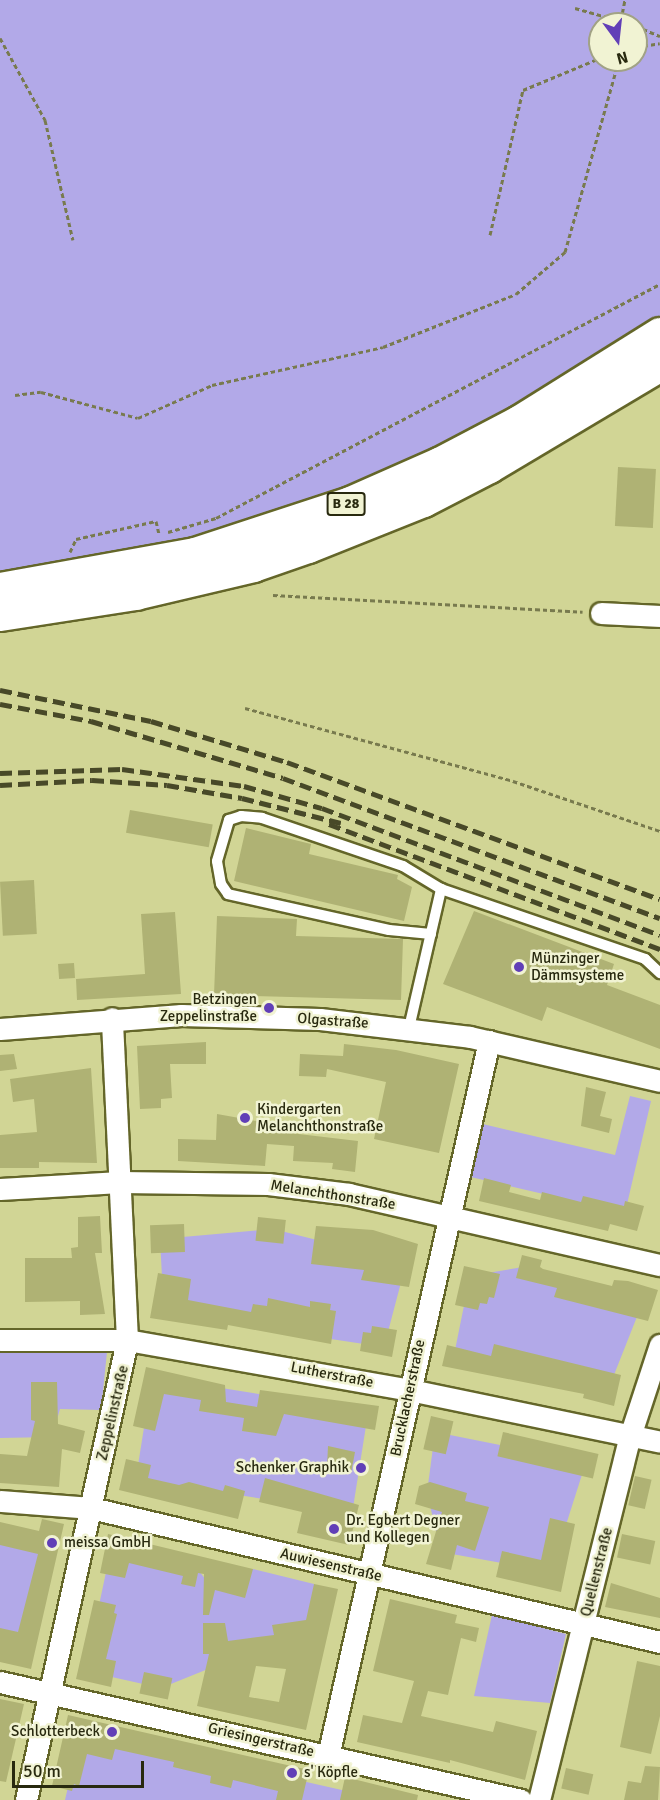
<!DOCTYPE html>
<html>
<head>
<meta charset="utf-8">
<style>
	body { margin:0 }
	#map { position:relative; width:660px; height:1800px; overflow:hidden; background:#d1d595; font-family:Signika,sans-serif }
	div>[style] { position:absolute }
	[style*='--x'] { left:calc(var(--x)*1px); top:calc(var(--y)*1px); width:calc(var(--w)*1px); rotate:calc(var(--a)*1deg) }
	.green>* { inset:0; background:#b2a9e8; transform-origin:0 0 }
	.building>* { inset:0; background:#afb274; transform-origin:0 0 }
	.path>* { height:3px; margin-top:-1.5px; transform-origin:0; background:repeating-linear-gradient(90deg,#787a4e 0 4.5px,transparent 0 7.5px) }
	.roads { filter:drop-shadow(2px 0 #646629) drop-shadow(-2px 0 #646629) drop-shadow(0 2px #646629) drop-shadow(0 -2px #646629) }
	.service>* { height:10px; margin:-5px; padding:0 5px; transform-origin:5px; border-radius:5px; background:#fff }
	.minor>* { height:21px; margin:-10.5px; padding:0 10.5px; transform-origin:10.5px; border-radius:10.5px; background:#fff }
	.trunk>* { height:33px; margin:-16.5px; padding:0 16.5px; transform-origin:16.5px; border-radius:16.5px; background:#fff }
	.rail>* { height:4.5px; margin-top:-2.25px; transform-origin:0; background:repeating-linear-gradient(90deg,#484928 0 12px,transparent 0 18px) }
	.dots>* { width:16px; height:16px; translate:-50% -50%; box-sizing:border-box; border:3px solid #f1f3d3; border-radius:50% }
	span { translate:-50% -50%; white-space:nowrap; text-align:center; line-height:1.15; -webkit-text-stroke:5px #f1f3d3; paint-order:stroke }
	.shield-label span { padding:2px 4px; background:#f1f3d3; border:2px solid; border-radius:4px; -webkit-text-stroke-width:0 }
	.shield-label { font-size:14px; color:#28290f; font-weight:700 }
	.poi-label { font-size:15px; color:#28290f }
	.left { translate:0 -50%; text-align:left }
	.right { translate:-100% -50%; text-align:right }
	.street-label { font-size:15px; color:#28290f }
	.north { position:absolute; left:588px; top:12px; width:60px; height:60px; box-sizing:border-box; background:#f1f3d3; border:2px solid #a1a285; border-radius:50%; rotate:165deg; font-size:16px; font-weight:700; line-height:24px; text-align:center; color:#28290f }
	.north::after { content:''; display:block; margin:auto; width:21px; height:27px; background:#613fb7; clip-path:polygon(50% 0,100% 100%,50% 72%,0 100%) }
	.scale { position:absolute; left:12px; top:1761px; width:132px; height:27px; box-sizing:border-box; border:3px solid #28290f; border-top:0; padding-left:8px; font-size:18px; line-height:21px; white-space:nowrap; color:#28290f; -webkit-text-stroke:4px #f1f3d3; paint-order:stroke }
</style>
</head>
<body>
<div id="map">
	<div class="green">
		<div style="clip-path:polygon(evenodd,0 0,660px 0,660px 320px,597px 363px,409px 466px,188px 545px,0 578px,0 0,600px 24px,636px 24px,636px 60px,600px 60px,600px 24px)"></div>
		<div style="clip-path:polygon(630px 1096px,651px 1101px,625px 1213px,458px 1174px,470px 1121px,615px 1155px)"></div>
		<div style="clip-path:polygon(273px 1229px,333px 1244px,409px 1252px,384px 1347px,164px 1314px,160px 1239px)"></div>
		<div style="clip-path:polygon(529px 1266px,644px 1299px,608px 1390px,454px 1355px,470px 1276px)"></div>
		<div style="clip-path:polygon(0 1350px,107px 1352px,101px 1410px,60px 1409px,52px 1437px,0 1438px)"></div>
		<div style="left:152px;top:1377px;width:219px;height:103px;rotate:9deg"></div>
		<div style="clip-path:polygon(435px 1432px,586px 1462px,551px 1572px,441px 1552px,427px 1493px)"></div>
		<div style="clip-path:polygon(0 1536px,49px 1538px,20px 1651px,0 1647px)"></div>
		<div style="clip-path:polygon(112px 1544px,192px 1562px,206px 1580px,253px 1569px,314px 1584px,319px 1617px,255px 1650px,161px 1688px,85px 1671px)"></div>
		<div style="clip-path:polygon(492px 1615px,566px 1634px,550px 1703px,474px 1696px)"></div>
		<div style="clip-path:polygon(81px 1731px,386px 1800px,65px 1800px)"></div>
	</div>
	<div class="building">
		<div style="left:618px;top:467px;width:38px;height:59px;rotate:3deg"></div>
		<div style="left:130px;top:810px;width:84px;height:23px;rotate:10deg"></div>
		<div style="clip-path:polygon(246px 828px,311px 844px,309px 854px,398px 875px,397px 879px,412px 887px,404px 921px,234px 881px)"></div>
		<div style="left:34px;top:880px;width:54px;height:34px;rotate:87deg"></div>
		<div style="clip-path:polygon(474px 911px,614px 964px,607px 985px,660px 1005px,660px 1049px,547px 1007px,542px 1021px,443px 984px)"></div>
		<div style="clip-path:polygon(175px 912px,181px 994px,77px 1000px,76px 979px,145px 974px,141px 914px)"></div>
		<div style="clip-path:polygon(217px 916px,297px 919px,296px 936px,403px 939px,401px 1000px,214px 995px)"></div>
		<div style="left:74px;top:963px;width:15px;height:16px;rotate:86deg"></div>
		<div style="clip-path:polygon(206px 1042px,206px 1064px,170px 1064px,172px 1098px,161px 1099px,161px 1108px,140px 1109px,137px 1046px)"></div>
		<div style="clip-path:polygon(344px 1044px,396px 1050px,459px 1064px,439px 1153px,374px 1139px,386px 1082px,327px 1069px,326px 1077px,299px 1076px,300px 1054px,343px 1056px)"></div>
		<div style="clip-path:polygon(14px 1054px,17px 1069px,0 1071px,0 1055px)"></div>
		<div style="clip-path:polygon(91px 1068px,97px 1163px,39px 1162px,39px 1168px,0 1168px,0 1135px,37px 1132px,34px 1099px,13px 1102px,10px 1079px)"></div>
		<div style="clip-path:polygon(586px 1087px,606px 1092px,600px 1116px,612px 1119px,609px 1133px,581px 1126px)"></div>
		<div style="clip-path:polygon(217px 1114px,273px 1124px,273px 1131px,358px 1141px,355px 1172px,332px 1169px,333px 1163px,293px 1161px,294px 1146px,267px 1144px,265px 1166px,178px 1161px,178px 1139px,216px 1140px)"></div>
		<div style="clip-path:polygon(484px 1178px,511px 1185px,509px 1192px,540px 1200px,542px 1192px,581px 1202px,583px 1196px,624px 1206px,625px 1201px,644px 1206px,637px 1231px,610px 1224px,608px 1231px,479px 1201px)"></div>
		<div style="clip-path:polygon(100px 1216px,102px 1253px,95px 1253px,105px 1314px,80px 1315px,80px 1301px,25px 1302px,25px 1258px,72px 1258px,71px 1248px,78px 1247px,78px 1217px)"></div>
		<div style="left:258px;top:1217px;width:28px;height:24px;rotate:6deg"></div>
		<div style="left:184px;top:1224px;width:28px;height:34px;rotate:88deg"></div>
		<div style="clip-path:polygon(316px 1226px,373px 1230px,418px 1244px,409px 1287px,361px 1280px,364px 1270px,311px 1264px)"></div>
		<div style="clip-path:polygon(522px 1255px,542px 1260px,540px 1267px,543px 1269px,612px 1286px,614px 1280px,628px 1281px,658px 1290px,648px 1321px,554px 1297px,557px 1288px,516px 1278px)"></div>
		<div style="clip-path:polygon(464px 1266px,500px 1274px,494px 1298px,489px 1297px,487px 1304px,480px 1303px,478px 1310px,455px 1305px)"></div>
		<div style="clip-path:polygon(158px 1273px,191px 1279px,188px 1300px,251px 1312px,253px 1304px,267px 1306px,268px 1298px,310px 1307px,310px 1301px,331px 1304px,330px 1310px,336px 1311px,331px 1344px,228px 1325px,227px 1330px,150px 1318px)"></div>
		<div style="clip-path:polygon(372px 1326px,397px 1330px,392px 1357px,360px 1351px,363px 1332px,371px 1333px)"></div>
		<div style="clip-path:polygon(494px 1344px,621px 1375px,614px 1406px,583px 1398px,584px 1394px,442px 1366px,447px 1345px,491px 1356px)"></div>
		<div style="clip-path:polygon(146px 1367px,225px 1385px,226px 1402px,257px 1407px,260px 1390px,379px 1406px,375px 1430px,284px 1414px,276px 1436px,242px 1431px,244px 1418px,199px 1411px,201px 1400px,164px 1394px,155px 1431px,133px 1426px)"></div>
		<div style="clip-path:polygon(31px 1382px,57px 1382px,58px 1424px,85px 1431px,80px 1453px,62px 1449px,59px 1487px,0 1483px,0 1454px,27px 1456px,35px 1421px,31px 1420px)"></div>
		<div style="left:431px;top:1416px;width:23px;height:34px;rotate:13deg"></div>
		<div style="left:503px;top:1432px;width:98px;height:25px;rotate:13deg"></div>
		<div style="clip-path:polygon(328px 1446px,355px 1452px,351px 1473px,327px 1467px)"></div>
		<div style="clip-path:polygon(126px 1459px,151px 1465px,148px 1478px,179px 1485px,189px 1482px,223px 1491px,225px 1485px,245px 1491px,238px 1519px,119px 1490px)"></div>
		<div style="left:635px;top:1476px;width:17px;height:30px;rotate:13deg"></div>
		<div style="clip-path:polygon(265px 1478px,359px 1505px,349px 1545px,297px 1533px,302px 1512px,259px 1502px)"></div>
		<div style="clip-path:polygon(430px 1482px,467px 1493px,465px 1501px,489px 1507px,475px 1551px,457px 1545px,451px 1570px,426px 1564px,442px 1512px,415px 1504px,419px 1486px)"></div>
		<div style="clip-path:polygon(550px 1518px,575px 1524px,561px 1592px,496px 1577px,502px 1551px,541px 1560px)"></div>
		<div style="clip-path:polygon(42px 1519px,64px 1524px,31px 1669px,0 1662px,0 1628px,18px 1632px,38px 1554px,0 1545px,0 1522px,39px 1531px)"></div>
		<div style="clip-path:polygon(108px 1534px,253px 1569px,245px 1598px,215px 1590px,209px 1615px,203px 1615px,204px 1574px,198px 1573px,195px 1587px,181px 1584px,183px 1576px,129px 1563px,125px 1578px,100px 1573px)"></div>
		<div style="left:622px;top:1534px;width:34px;height:24px;rotate:12deg"></div>
		<div style="clip-path:polygon(611px 1583px,660px 1598px,660px 1618px,605px 1607px)"></div>
		<div style="clip-path:polygon(evenodd,314px 1584px,338px 1589px,306px 1730px,197px 1706px,209px 1654px,203px 1654px,203px 1623px,225px 1623px,228px 1641px,274px 1635px,272px 1625px,306px 1620px,314px 1584px,256px 1666px,286px 1669px,279px 1702px,249px 1697px,256px 1666px)"></div>
		<div style="clip-path:polygon(390px 1599px,457px 1615px,455px 1623px,479px 1628px,476px 1642px,461px 1638px,448px 1695px,428px 1691px,421px 1716px,493px 1732px,496px 1721px,537px 1731px,525px 1780px,450px 1760px,450px 1763px,357px 1742px,363px 1715px,402px 1723px,414px 1681px,373px 1671px)"></div>
		<div style="clip-path:polygon(94px 1600px,116px 1605px,114px 1613px,117px 1614px,106px 1659px,116px 1661px,111px 1687px,76px 1679px)"></div>
		<div style="clip-path:polygon(637px 1661px,660px 1666px,660px 1716px,651px 1754px,620px 1747px)"></div>
		<div style="left:144px;top:1672px;width:29px;height:22px;rotate:12deg"></div>
		<div style="clip-path:polygon(0 1699px,24px 1704px,6px 1782px,0 1781px)"></div>
		<div style="clip-path:polygon(68px 1715px,309px 1770px,302px 1800px,276px 1800px,278px 1791px,233px 1780px,231px 1788px,210px 1783px,211px 1776px,173px 1767px,174px 1762px,115px 1749px,112px 1760px,87px 1754px,79px 1786px,74px 1784px,72px 1791px,52px 1786px)"></div>
		<div style="clip-path:polygon(645px 1766px,660px 1767px,658px 1800px,624px 1800px,628px 1781px,641px 1783px)"></div>
		<div style="left:566px;top:1768px;width:28px;height:21px;rotate:13deg"></div>
		<div style="clip-path:polygon(345px 1777px,418px 1795px,417px 1800px,340px 1800px)"></div>
	</div>
	<div class="path">
		<div style="--x:575;--y:8;--w:58;--a:15.9"></div>
		<div style="--x:621;--y:20;--w:20;--a:-79"></div>
		<div style="--x:636;--y:26;--w:26;--a:23"></div>
		<div style="--x:0;--y:38;--w:94;--a:61.2"></div>
		<div style="--x:45;--y:120;--w:123;--a:76.9"></div>
		<div style="--x:636;--y:47;--w:24;--a:-9"></div>
		<div style="--x:490;--y:235;--w:149;--a:-77.2"></div>
		<div style="--x:523;--y:90;--w:83;--a:-22.6"></div>
		<div style="--x:15;--y:395;--w:26;--a:-7"></div>
		<div style="--x:41;--y:392;--w:100;--a:15"></div>
		<div style="--x:138;--y:418;--w:81;--a:-24"></div>
		<div style="--x:212;--y:385;--w:175;--a:-12.5"></div>
		<div style="--x:383;--y:347;--w:143;--a:-21.7"></div>
		<div style="--x:516;--y:294;--w:65;--a:-40.6"></div>
		<div style="--x:565;--y:252;--w:199;--a:-74.3"></div>
		<div style="--x:168;--y:532;--w:50;--a:-16.3"></div>
		<div style="--x:216;--y:518;--w:502;--a:-27.79"></div>
		<div style="--x:70;--y:552;--w:14;--a:-65"></div>
		<div style="--x:76;--y:539;--w:82;--a:-12.7"></div>
		<div style="--x:156;--y:521;--w:13;--a:77"></div>
		<div style="--x:273;--y:595;--w:310;--a:3.1"></div>
		<div style="--x:245;--y:708;--w:278;--a:15.2"></div>
		<div style="--x:513;--y:781;--w:155;--a:18.8"></div>
	</div>
	<div class="roads">
		<div class="service">
			<div style="--x:431;--y:934;--w:42;--a:-174.6"></div>
			<div style="--x:389;--y:930;--w:165;--a:-167.4"></div>
			<div style="--x:228;--y:894;--w:12;--a:-125"></div>
			<div style="--x:221;--y:884;--w:23;--a:-100"></div>
			<div style="--x:217;--y:861;--w:43;--a:-73.7"></div>
			<div style="--x:229;--y:820;--w:13;--a:-18"></div>
			<div style="--x:241;--y:816;--w:21;--a:5"></div>
			<div style="--x:262;--y:818;--w:149;--a:18.8"></div>
			<div style="--x:403;--y:866;--w:44;--a:31.2"></div>
			<div style="--x:409;--y:1028;--w:143;--a:-77"></div>
			<div style="--x:441;--y:889;--w:216;--a:18.9"></div>
			<div style="--x:645;--y:959;--w:21;--a:43"></div>
		</div>
		<div class="minor">
			<div style="--x:601;--y:613;--w:59;--a:2.9"></div>
			<div style="--x:0;--y:1029;--w:182;--a:-4.4"></div>
			<div style="--x:181;--y:1015;--w:139;--a:1.6"></div>
			<div style="--x:320;--y:1019;--w:151;--a:6.8"></div>
			<div style="--x:470;--y:1037;--w:195;--a:13"></div>
			<div style="--x:0;--y:1189;--w:120;--a:-3.3"></div>
			<div style="--x:120;--y:1182;--w:148;--a:0.8"></div>
			<div style="--x:268;--y:1184;--w:82;--a:7"></div>
			<div style="--x:349;--y:1194;--w:319;--a:12.9"></div>
			<div style="--x:0;--y:1340;--w:127;--a:0"></div>
			<div style="--x:127;--y:1340;--w:287;--a:10"></div>
			<div style="--x:410;--y:1390;--w:255;--a:11.7"></div>
			<div style="--x:0;--y:1501;--w:91;--a:4.4"></div>
			<div style="--x:91;--y:1508;--w:585;--a:13.25"></div>
			<div style="--x:0;--y:1682;--w:534;--a:12.76"></div>
			<div style="--x:328;--y:1756;--w:733;--a:-77.31"></div>
			<div style="--x:26;--y:1800;--w:471;--a:-77.6"></div>
			<div style="--x:127;--y:1340;--w:322;--a:-92.7"></div>
			<div style="--x:539;--y:1800;--w:375;--a:-76"></div>
			<div style="--x:630;--y:1436;--w:96;--a:-71.8"></div>
		</div>
		<div class="trunk">
			<div style="--x:0;--y:589;--w:198;--a:-10.2"></div>
			<div style="--x:195;--y:554;--w:163;--a:-18.2"></div>
			<div style="--x:350;--y:503;--w:99;--a:-23.7"></div>
			<div style="--x:441;--y:463;--w:88;--a:-27.7"></div>
			<div style="--x:519;--y:422;--w:166;--a:-32"></div>
			<div style="--x:0;--y:614;--w:137;--a:-8.8"></div>
			<div style="--x:135;--y:593;--w:121;--a:-13.3"></div>
			<div style="--x:253;--y:565;--w:58;--a:-19.1"></div>
			<div style="--x:308;--y:546;--w:124;--a:-21.8"></div>
			<div style="--x:423;--y:500;--w:74;--a:-27.3"></div>
			<div style="--x:489;--y:466;--w:199;--a:-30.8"></div>
		</div>
	</div>
	<div class="rail">
		<div style="--x:0;--y:690;--w:154;--a:11.6"></div>
		<div style="--x:151;--y:721;--w:142;--a:16.8"></div>
		<div style="--x:287;--y:762;--w:397;--a:20.2"></div>
		<div style="--x:0;--y:704;--w:93;--a:10.6"></div>
		<div style="--x:91;--y:721;--w:200;--a:16.5"></div>
		<div style="--x:283;--y:778;--w:402;--a:20.4"></div>
		<div style="--x:0;--y:773;--w:122;--a:-1.9"></div>
		<div style="--x:122;--y:769;--w:123;--a:7.9"></div>
		<div style="--x:244;--y:786;--w:81;--a:15.8"></div>
		<div style="--x:322;--y:808;--w:361;--a:20.6"></div>
		<div style="--x:0;--y:785;--w:92;--a:-3.1"></div>
		<div style="--x:92;--y:780;--w:75;--a:3.8"></div>
		<div style="--x:167;--y:785;--w:76;--a:9.8"></div>
		<div style="--x:242;--y:798;--w:102;--a:14.2"></div>
		<div style="--x:329;--y:824;--w:354;--a:20.7"></div>
	</div>
	<div class="dots">
		<div style="left:519px;top:967px;background:#613fb7"></div>
		<div style="left:269px;top:1008px;background:#613fb7"></div>
		<div style="left:245px;top:1118px;background:#613fb7"></div>
		<div style="left:361px;top:1468px;background:#613fb7"></div>
		<div style="left:334px;top:1529px;background:#613fb7"></div>
		<div style="left:52px;top:1543px;background:#613fb7"></div>
		<div style="left:112px;top:1732px;background:#613fb7"></div>
		<div style="left:292px;top:1773px;background:#613fb7"></div>
	</div>
	<div class="shield-label">
		<span style="left:346px;top:504px">B 28</span>
	</div>
	<div class="poi-label">
		<span class="left" style="left:531px;top:967px">Münzinger<br>Dämmsysteme</span>
		<span class="right" style="left:257px;top:1008px">Betzingen<br>Zeppelinstraße</span>
		<span class="left" style="left:257px;top:1118px">Kindergarten<br>Melanchthonstraße</span>
		<span class="right" style="left:349px;top:1468px">Schenker Graphik</span>
		<span class="left" style="left:346px;top:1529px">Dr. Egbert Degner<br>und Kollegen</span>
		<span class="left" style="left:64px;top:1543px">meissa GmbH</span>
		<span class="right" style="left:100px;top:1732px">Schlotterbeck</span>
		<span class="left" style="left:304px;top:1773px">s' Köpfle</span>
	</div>
	<div class="street-label">
		<span style="left:333px;top:1021px;rotate:4deg">Olgastraße</span>
		<span style="left:333px;top:1195px;rotate:9deg">Melanchthonstraße</span>
		<span style="left:332px;top:1375px;rotate:11deg">Lutherstraße</span>
		<span style="left:408px;top:1398px;rotate:-78deg">Brucklacherstraße</span>
		<span style="left:113px;top:1413px;rotate:-77deg">Zeppelinstraße</span>
		<span style="left:331px;top:1565px;rotate:13deg">Auwiesenstraße</span>
		<span style="left:597px;top:1572px;rotate:-76deg">Quellenstraße</span>
		<span style="left:261px;top:1740px;rotate:13deg">Griesingerstraße</span>
	</div>
	<div class="north">N</div>
	<div class="scale">50 m</div>
</div>
</body>
</html>
